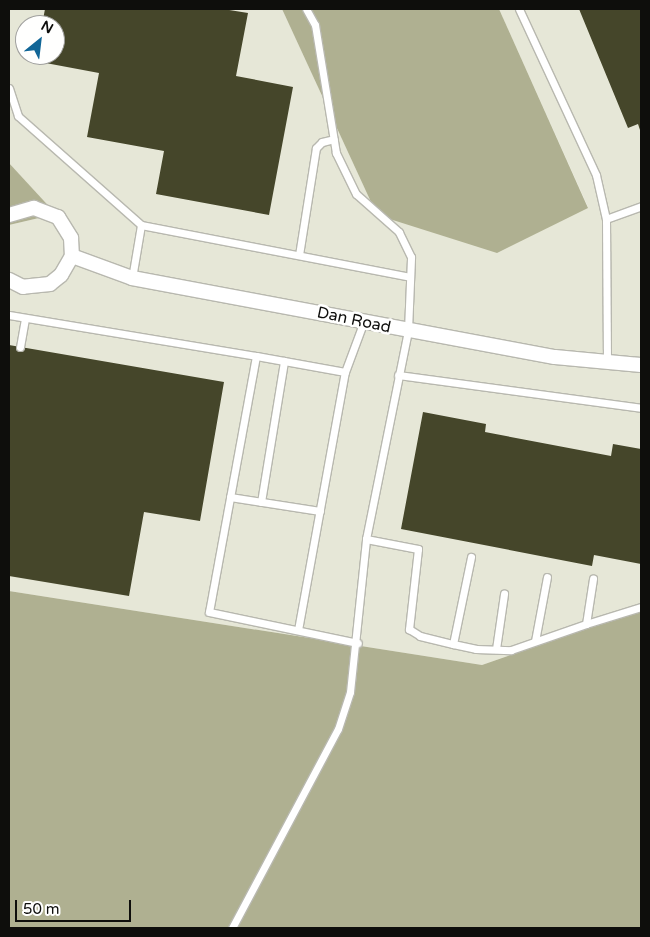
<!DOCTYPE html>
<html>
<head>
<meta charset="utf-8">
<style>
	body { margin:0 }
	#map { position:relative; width:650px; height:937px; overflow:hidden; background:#f2f2e9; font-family:"Varela Round",sans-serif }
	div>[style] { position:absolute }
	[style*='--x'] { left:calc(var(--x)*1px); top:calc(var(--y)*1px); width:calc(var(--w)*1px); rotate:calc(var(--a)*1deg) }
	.built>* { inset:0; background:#e6e7d7 }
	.forest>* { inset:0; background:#afb091 }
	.building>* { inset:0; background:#45462a }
	.roads { filter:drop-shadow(1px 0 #b8b8af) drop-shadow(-1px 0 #b8b8af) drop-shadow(0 1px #b8b8af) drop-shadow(0 -1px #b8b8af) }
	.lane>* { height:7px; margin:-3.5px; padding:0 3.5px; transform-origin:3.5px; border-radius:3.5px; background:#fff }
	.street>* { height:14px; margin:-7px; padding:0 7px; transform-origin:7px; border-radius:7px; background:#fff }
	span { translate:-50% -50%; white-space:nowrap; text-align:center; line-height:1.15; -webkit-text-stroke:5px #fffffe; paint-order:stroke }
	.street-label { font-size:16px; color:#0e0e0c }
	.frame { position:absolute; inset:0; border:10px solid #0e0e0c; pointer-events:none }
	.north { position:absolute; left:15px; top:15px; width:50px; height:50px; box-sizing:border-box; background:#fffffe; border:1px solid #9f9f9d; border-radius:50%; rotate:29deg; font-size:14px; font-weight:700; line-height:20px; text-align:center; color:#0e0e0c }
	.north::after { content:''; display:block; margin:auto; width:18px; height:22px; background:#116697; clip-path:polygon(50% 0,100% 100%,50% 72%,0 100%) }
	.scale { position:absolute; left:15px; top:900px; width:116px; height:22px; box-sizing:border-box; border:2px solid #0e0e0c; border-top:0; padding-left:6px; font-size:15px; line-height:18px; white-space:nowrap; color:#0e0e0c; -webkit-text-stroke:4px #fffffe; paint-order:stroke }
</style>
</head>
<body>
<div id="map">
	<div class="built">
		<div style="clip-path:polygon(evenodd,9px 9px,282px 9px,377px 215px,588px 207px,499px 9px,641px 9px,641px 609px,482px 665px,9px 591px,9px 225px,56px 214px,9px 163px,9px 9px,25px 25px,55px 25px,55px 55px,25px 55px,25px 25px)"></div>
	</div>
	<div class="forest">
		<div style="clip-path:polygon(282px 9px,499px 9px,588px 208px,497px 253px,377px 215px)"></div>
		<div style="clip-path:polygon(9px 163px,56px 214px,9px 225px)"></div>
		<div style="clip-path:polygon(9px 591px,482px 665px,641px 609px,641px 928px,9px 928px)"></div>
	</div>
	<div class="building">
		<div style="clip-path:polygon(45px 9px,223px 9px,248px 13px,236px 76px,293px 87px,269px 215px,156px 194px,164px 151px,87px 137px,99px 73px,35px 61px,37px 55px,55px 55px,55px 25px,42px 25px)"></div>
		<div style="clip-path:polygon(579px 9px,641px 9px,641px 133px,638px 124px,628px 128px)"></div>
		<div style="clip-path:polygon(9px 345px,224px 382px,200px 521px,144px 512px,129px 596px,9px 576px)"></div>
		<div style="clip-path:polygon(423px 412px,486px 424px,485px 432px,611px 456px,613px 444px,641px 449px,641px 564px,594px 555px,592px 566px,401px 529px)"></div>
	</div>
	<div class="roads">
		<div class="lane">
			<div style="--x:519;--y:9;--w:183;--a:65.1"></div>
			<div style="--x:596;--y:175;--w:45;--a:77.2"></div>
			<div style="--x:606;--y:219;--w:37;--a:-20"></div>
			<div style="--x:9;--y:88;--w:29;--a:72"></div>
			<div style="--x:18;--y:116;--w:164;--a:41.5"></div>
			<div style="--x:141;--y:225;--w:54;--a:99.6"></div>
			<div style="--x:606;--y:219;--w:143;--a:89.6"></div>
			<div style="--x:141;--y:225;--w:274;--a:10.9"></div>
			<div style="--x:299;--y:255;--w:108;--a:-81"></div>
			<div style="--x:316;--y:148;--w:8;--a:-45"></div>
			<div style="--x:322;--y:142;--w:12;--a:-14"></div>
			<div style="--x:9;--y:315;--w:250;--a:9.4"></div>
			<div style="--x:20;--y:347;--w:29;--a:-80"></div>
			<div style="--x:345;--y:372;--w:90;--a:-169.8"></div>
			<div style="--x:256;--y:356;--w:260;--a:100.4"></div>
			<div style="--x:209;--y:612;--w:152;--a:11.8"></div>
			<div style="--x:398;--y:375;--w:245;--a:7.7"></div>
			<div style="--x:230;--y:497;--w:91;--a:8.8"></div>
			<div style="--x:261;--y:502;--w:143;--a:-80.7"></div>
			<div style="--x:366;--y:539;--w:53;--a:10.9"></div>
			<div style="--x:418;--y:549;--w:81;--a:96.4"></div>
			<div style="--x:409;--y:629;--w:13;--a:32"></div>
			<div style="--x:420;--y:636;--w:34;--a:14"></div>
			<div style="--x:453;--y:644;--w:89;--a:-78.3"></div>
			<div style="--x:586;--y:624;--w:58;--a:-17.2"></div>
			<div style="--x:298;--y:630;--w:262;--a:-79.7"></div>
			<div style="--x:345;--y:372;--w:54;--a:-69.6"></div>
			<div style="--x:535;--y:641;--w:65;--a:-79.4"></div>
			<div style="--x:453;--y:644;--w:24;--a:12"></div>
			<div style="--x:476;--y:649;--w:35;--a:2"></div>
			<div style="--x:511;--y:650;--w:79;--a:-19.1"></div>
			<div style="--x:586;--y:624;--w:46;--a:-81.2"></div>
			<div style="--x:496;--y:649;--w:56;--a:-81.7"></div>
			<div style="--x:232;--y:928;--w:225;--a:-62"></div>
			<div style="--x:338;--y:729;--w:39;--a:-72"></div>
			<div style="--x:350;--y:692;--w:154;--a:-84"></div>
			<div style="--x:366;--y:539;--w:213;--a:-78.6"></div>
			<div style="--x:408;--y:330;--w:73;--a:-87.6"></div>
			<div style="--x:411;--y:257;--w:28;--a:-116"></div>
			<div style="--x:399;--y:232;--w:57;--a:-138.5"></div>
			<div style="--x:356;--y:194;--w:46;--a:-116"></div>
			<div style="--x:336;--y:153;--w:130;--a:-99.3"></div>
			<div style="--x:315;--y:25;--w:18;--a:-119"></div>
		</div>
		<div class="street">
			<div style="--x:9;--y:215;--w:26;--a:-16"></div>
			<div style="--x:34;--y:208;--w:26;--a:21"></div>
			<div style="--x:58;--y:217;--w:25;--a:58"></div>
			<div style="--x:71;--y:238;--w:18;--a:87"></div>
			<div style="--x:72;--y:256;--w:22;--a:120"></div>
			<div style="--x:61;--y:275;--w:14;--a:141"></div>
			<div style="--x:50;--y:284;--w:27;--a:174"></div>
			<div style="--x:23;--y:287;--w:16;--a:-153"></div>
			<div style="--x:72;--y:256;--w:64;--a:20.1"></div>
			<div style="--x:132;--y:278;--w:430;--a:10.6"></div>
			<div style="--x:555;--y:357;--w:86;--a:5.3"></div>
		</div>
	</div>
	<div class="street-label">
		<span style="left:354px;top:320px;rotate:12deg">Dan Road</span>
	</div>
	<div class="frame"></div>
	<div class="north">N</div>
	<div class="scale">50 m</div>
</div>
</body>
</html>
